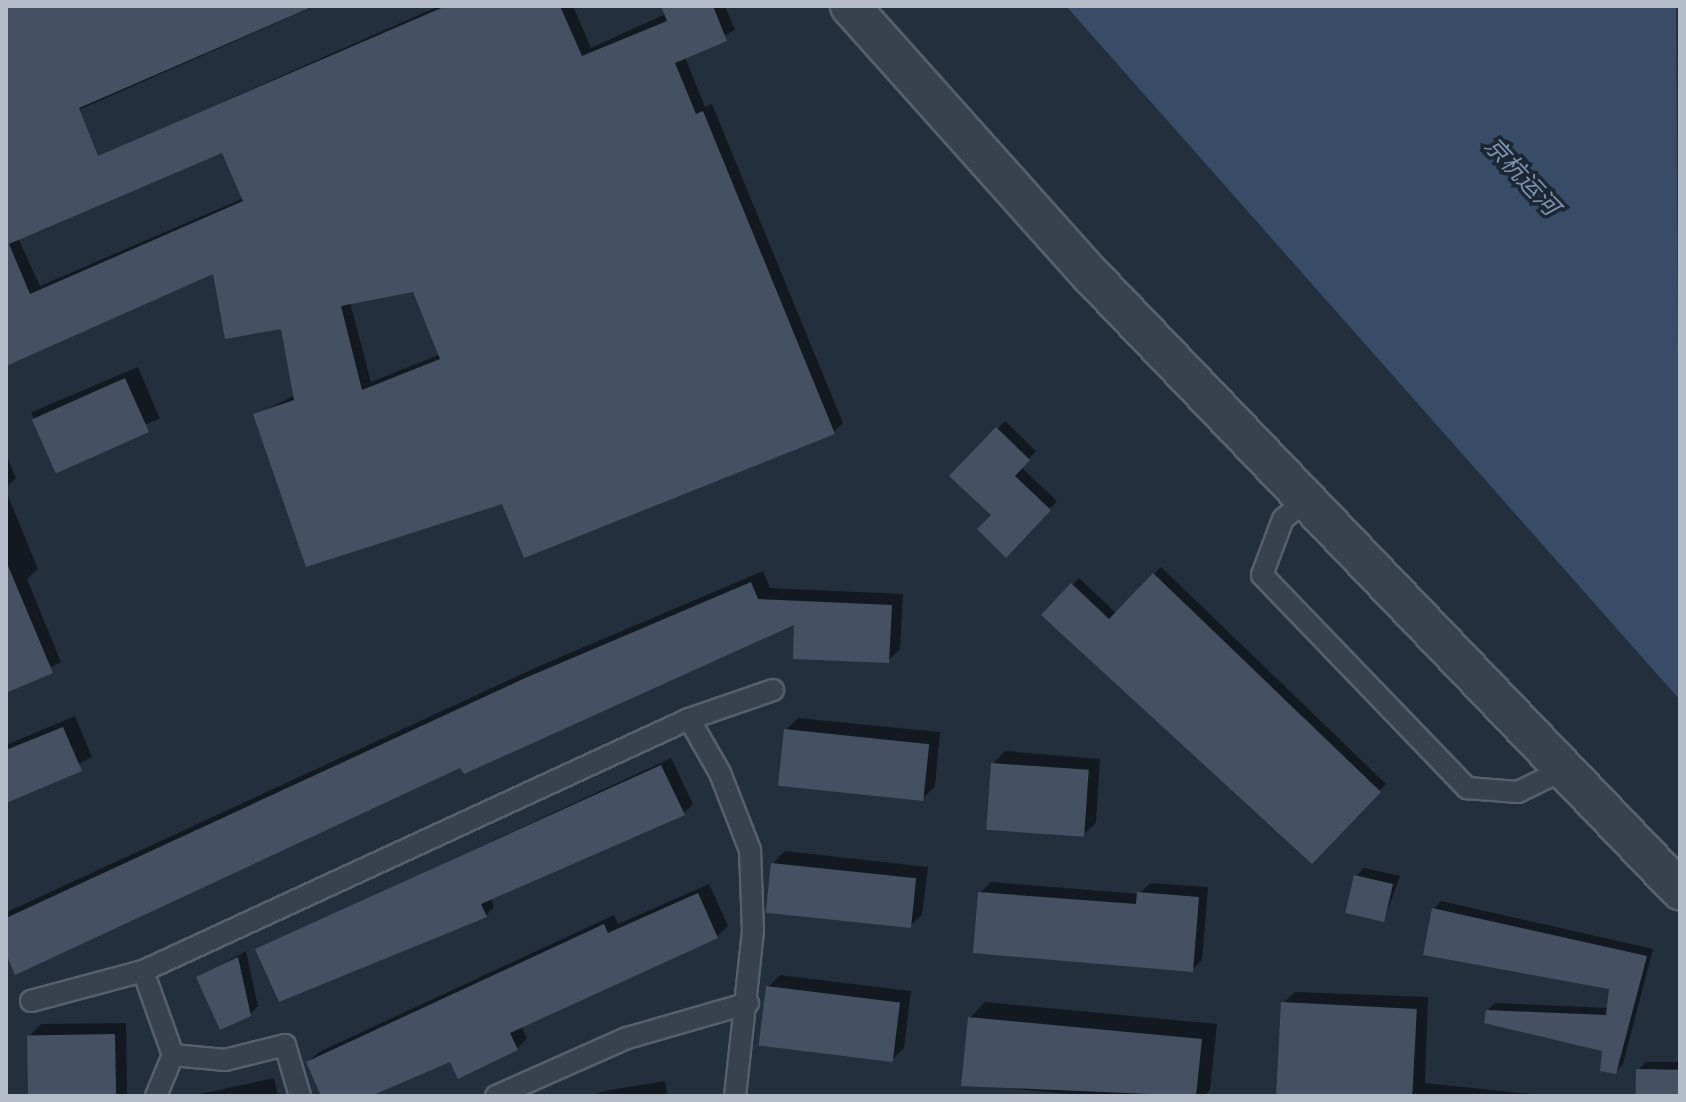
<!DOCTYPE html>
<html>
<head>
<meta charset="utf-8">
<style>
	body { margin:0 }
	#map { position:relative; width:1686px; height:1102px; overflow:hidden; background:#242f3e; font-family:Figtree,"Noto Sans SC",sans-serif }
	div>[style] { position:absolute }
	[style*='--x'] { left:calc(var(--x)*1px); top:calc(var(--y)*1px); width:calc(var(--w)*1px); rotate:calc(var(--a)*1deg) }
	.water>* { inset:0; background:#394c67 }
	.shadow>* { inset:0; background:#0007; transform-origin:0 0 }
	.building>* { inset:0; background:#455162; transform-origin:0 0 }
	.roads { filter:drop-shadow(2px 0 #565f6c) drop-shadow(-2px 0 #565f6c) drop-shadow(0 2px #565f6c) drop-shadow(0 -2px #565f6c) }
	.service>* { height:20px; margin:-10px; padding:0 10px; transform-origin:10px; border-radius:10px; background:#38414e }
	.minor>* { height:38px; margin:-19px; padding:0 19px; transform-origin:19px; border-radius:19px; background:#38414e }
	span { translate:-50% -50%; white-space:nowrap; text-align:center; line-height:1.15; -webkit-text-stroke:7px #1d2633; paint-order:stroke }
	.water-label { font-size:24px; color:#7c92b1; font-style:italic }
	.frame { position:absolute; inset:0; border:8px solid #b4bcc9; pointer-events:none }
</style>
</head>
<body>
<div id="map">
	<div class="water">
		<div style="clip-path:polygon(1066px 6px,1676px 6px,1680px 700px)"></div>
	</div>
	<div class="shadow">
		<div style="clip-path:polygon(6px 6px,315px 6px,6px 142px)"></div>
		<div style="clip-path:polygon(evenodd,439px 6px,573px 6px,591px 48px,683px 6px,725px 6px,735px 30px,685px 57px,705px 107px,712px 104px,843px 423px,834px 432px,503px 502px,256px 415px,295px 395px,282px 326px,214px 271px,6px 357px,6px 198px,439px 6px,223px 150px,244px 198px,40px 286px,18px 238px,223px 150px,439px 6px,414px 290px,441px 354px,371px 382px,350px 302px,414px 290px)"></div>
		<div style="left:138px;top:367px;width:56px;height:116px;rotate:67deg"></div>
		<div style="clip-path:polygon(1005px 421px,1036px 451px,1021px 467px,1057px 501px,1006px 555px,993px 515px,952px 476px)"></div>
		<div style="clip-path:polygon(6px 454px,16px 478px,6px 487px)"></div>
		<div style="clip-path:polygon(6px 491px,38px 569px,27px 579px,61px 662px,6px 690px)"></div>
		<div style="clip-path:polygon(1161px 567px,1386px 784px,1312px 862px,1044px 614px,1079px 578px,1117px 614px)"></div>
		<div style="clip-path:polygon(763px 571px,770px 588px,903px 594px,900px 649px,888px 661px,797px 622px,6px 949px,7px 912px,537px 667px)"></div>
		<div style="clip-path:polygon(75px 716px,92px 757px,6px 801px,6px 745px)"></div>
		<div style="clip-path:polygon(798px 718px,940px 732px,935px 786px,923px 798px,786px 730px)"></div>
		<div style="clip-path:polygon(1005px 751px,1100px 759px,1096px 823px,1083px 835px,993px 764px)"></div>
		<div style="clip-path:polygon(671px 758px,693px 804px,684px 813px,491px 898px,494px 907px,486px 915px,258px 950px)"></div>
		<div style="clip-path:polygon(785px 851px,928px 867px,922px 915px,909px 927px,773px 863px)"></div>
		<div style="clip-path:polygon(1364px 868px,1400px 876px,1384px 920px,1356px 876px)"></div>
		<div style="clip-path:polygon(991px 882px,1139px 894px,1150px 883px,1208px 887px,1202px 960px,1192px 970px,980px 893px)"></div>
		<div style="clip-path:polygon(709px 884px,728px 926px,717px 936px,521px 1026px,527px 1038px,517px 1049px,451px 1059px,366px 1096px,324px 1096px,308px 1062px,319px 1052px,614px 915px,618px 924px)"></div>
		<div style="clip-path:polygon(1441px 901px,1653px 949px,1623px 1064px,1615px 1072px,1604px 1050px,1487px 1011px,1495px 1003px,1609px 1008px,1611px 987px,1434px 909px)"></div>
		<div style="clip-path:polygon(246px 951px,258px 1006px,250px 1014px,198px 978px)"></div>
		<div style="clip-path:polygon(780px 975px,911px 991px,904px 1048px,892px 1060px,768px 987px)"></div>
		<div style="clip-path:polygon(1295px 992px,1428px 997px,1425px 1083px,1550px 1096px,1287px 1096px,1283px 1003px)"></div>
		<div style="clip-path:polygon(985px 1002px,1217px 1024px,1210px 1090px,1204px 1096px,1090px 1096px,963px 1084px,970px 1018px)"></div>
		<div style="clip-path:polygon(126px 1023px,127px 1096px,30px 1096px,29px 1036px,41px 1024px)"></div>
		<div style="clip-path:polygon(1646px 1062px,1680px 1062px,1680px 1096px,1638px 1096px,1638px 1070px)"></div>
		<div style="clip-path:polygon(274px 1078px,278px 1096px,198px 1096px,200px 1094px)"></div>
		<div style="clip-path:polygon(665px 1081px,668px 1096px,590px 1096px,604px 1091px)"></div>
	</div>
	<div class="building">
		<div style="clip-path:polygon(evenodd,6px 6px,314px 6px,79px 108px,98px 156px,446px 6px,560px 6px,582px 56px,667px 21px,661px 6px,713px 6px,727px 41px,675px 63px,696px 114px,703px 111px,835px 434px,524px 558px,502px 504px,306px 567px,253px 414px,294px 400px,281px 329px,225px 339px,213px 274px,6px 366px,6px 6px,222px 153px,243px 201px,30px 294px,9px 244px,222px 153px,6px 6px,413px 292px,440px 359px,362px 390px,341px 306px,413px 292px)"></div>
		<div style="left:125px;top:378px;width:59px;height:102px;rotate:66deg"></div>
		<div style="clip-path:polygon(996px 427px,1030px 460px,1015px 476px,1051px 510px,1006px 558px,977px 529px,991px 515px,949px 476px)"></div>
		<div style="clip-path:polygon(6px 561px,53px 673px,6px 693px)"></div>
		<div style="clip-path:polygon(1153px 573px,1381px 792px,1312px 864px,1041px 615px,1071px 583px,1109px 619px)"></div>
		<div style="clip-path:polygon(751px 582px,758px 599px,892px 605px,889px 663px,793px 659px,794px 625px,464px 774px,460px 768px,15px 975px,6px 954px,6px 918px,523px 679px)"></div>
		<div style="clip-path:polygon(63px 727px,82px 771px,6px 803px,6px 750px)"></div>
		<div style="left:784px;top:729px;width:146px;height:57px;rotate:6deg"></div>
		<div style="left:991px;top:763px;width:98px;height:67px;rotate:4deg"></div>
		<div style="clip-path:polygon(661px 765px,685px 815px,481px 904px,487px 917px,279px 1002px,255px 949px)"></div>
		<div style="left:771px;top:863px;width:146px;height:50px;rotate:6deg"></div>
		<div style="left:1354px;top:875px;width:40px;height:39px;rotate:13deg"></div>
		<div style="clip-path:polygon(978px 892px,1136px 904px,1137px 892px,1199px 897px,1193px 972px,973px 953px)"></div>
		<div style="clip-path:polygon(698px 893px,718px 938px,510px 1033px,518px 1050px,458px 1079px,450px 1062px,371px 1096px,321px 1096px,306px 1062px,604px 924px,608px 933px)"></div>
		<div style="clip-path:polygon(1432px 908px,1647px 956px,1616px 1074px,1600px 1071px,1602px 1051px,1484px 1023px,1486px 1010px,1606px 1015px,1609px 989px,1423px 955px)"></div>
		<div style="clip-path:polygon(238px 957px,251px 1016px,220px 1030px,196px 977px)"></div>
		<div style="left:766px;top:986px;width:135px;height:60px;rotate:7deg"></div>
		<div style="left:1281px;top:1002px;width:136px;height:94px;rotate:3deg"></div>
		<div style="clip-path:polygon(968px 1017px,1202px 1039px,1196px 1096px,961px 1086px)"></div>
		<div style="left:115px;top:1034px;width:62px;height:88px;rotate:89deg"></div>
		<div style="left:1636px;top:1069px;width:44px;height:27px;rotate:1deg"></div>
	</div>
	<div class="roads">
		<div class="service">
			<div style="--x:1307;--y:499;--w:31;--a:140"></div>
			<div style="--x:1283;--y:519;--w:60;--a:110.6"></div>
			<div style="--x:1262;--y:575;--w:296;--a:46.1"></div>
			<div style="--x:1467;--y:788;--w:51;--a:4.5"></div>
			<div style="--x:1518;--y:792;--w:52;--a:-26.1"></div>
			<div style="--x:689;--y:719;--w:62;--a:60.1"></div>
			<div style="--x:720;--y:773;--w:83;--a:68.7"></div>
			<div style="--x:750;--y:850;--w:81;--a:87.9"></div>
			<div style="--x:753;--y:931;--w:166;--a:96.2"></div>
			<div style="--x:143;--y:971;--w:89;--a:70.3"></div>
			<div style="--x:173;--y:1055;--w:52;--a:5.5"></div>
			<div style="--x:225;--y:1060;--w:62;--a:-14"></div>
			<div style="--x:285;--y:1045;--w:53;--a:73.6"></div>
			<div style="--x:31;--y:1001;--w:116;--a:-15"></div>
			<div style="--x:143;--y:971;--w:601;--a:-24.78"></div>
			<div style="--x:689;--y:719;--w:89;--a:-19"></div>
			<div style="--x:156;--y:1096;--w:44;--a:-67.5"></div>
			<div style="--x:496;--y:1096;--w:143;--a:-23.9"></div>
			<div style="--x:627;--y:1038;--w:126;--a:-16.1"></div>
		</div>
		<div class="minor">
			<div style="--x:850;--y:6;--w:354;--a:48.2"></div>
			<div style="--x:1086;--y:270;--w:859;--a:46.23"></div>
		</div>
	</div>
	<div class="water-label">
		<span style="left:1522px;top:176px;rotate:47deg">京杭运河</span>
	</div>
	<div class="frame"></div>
</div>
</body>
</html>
